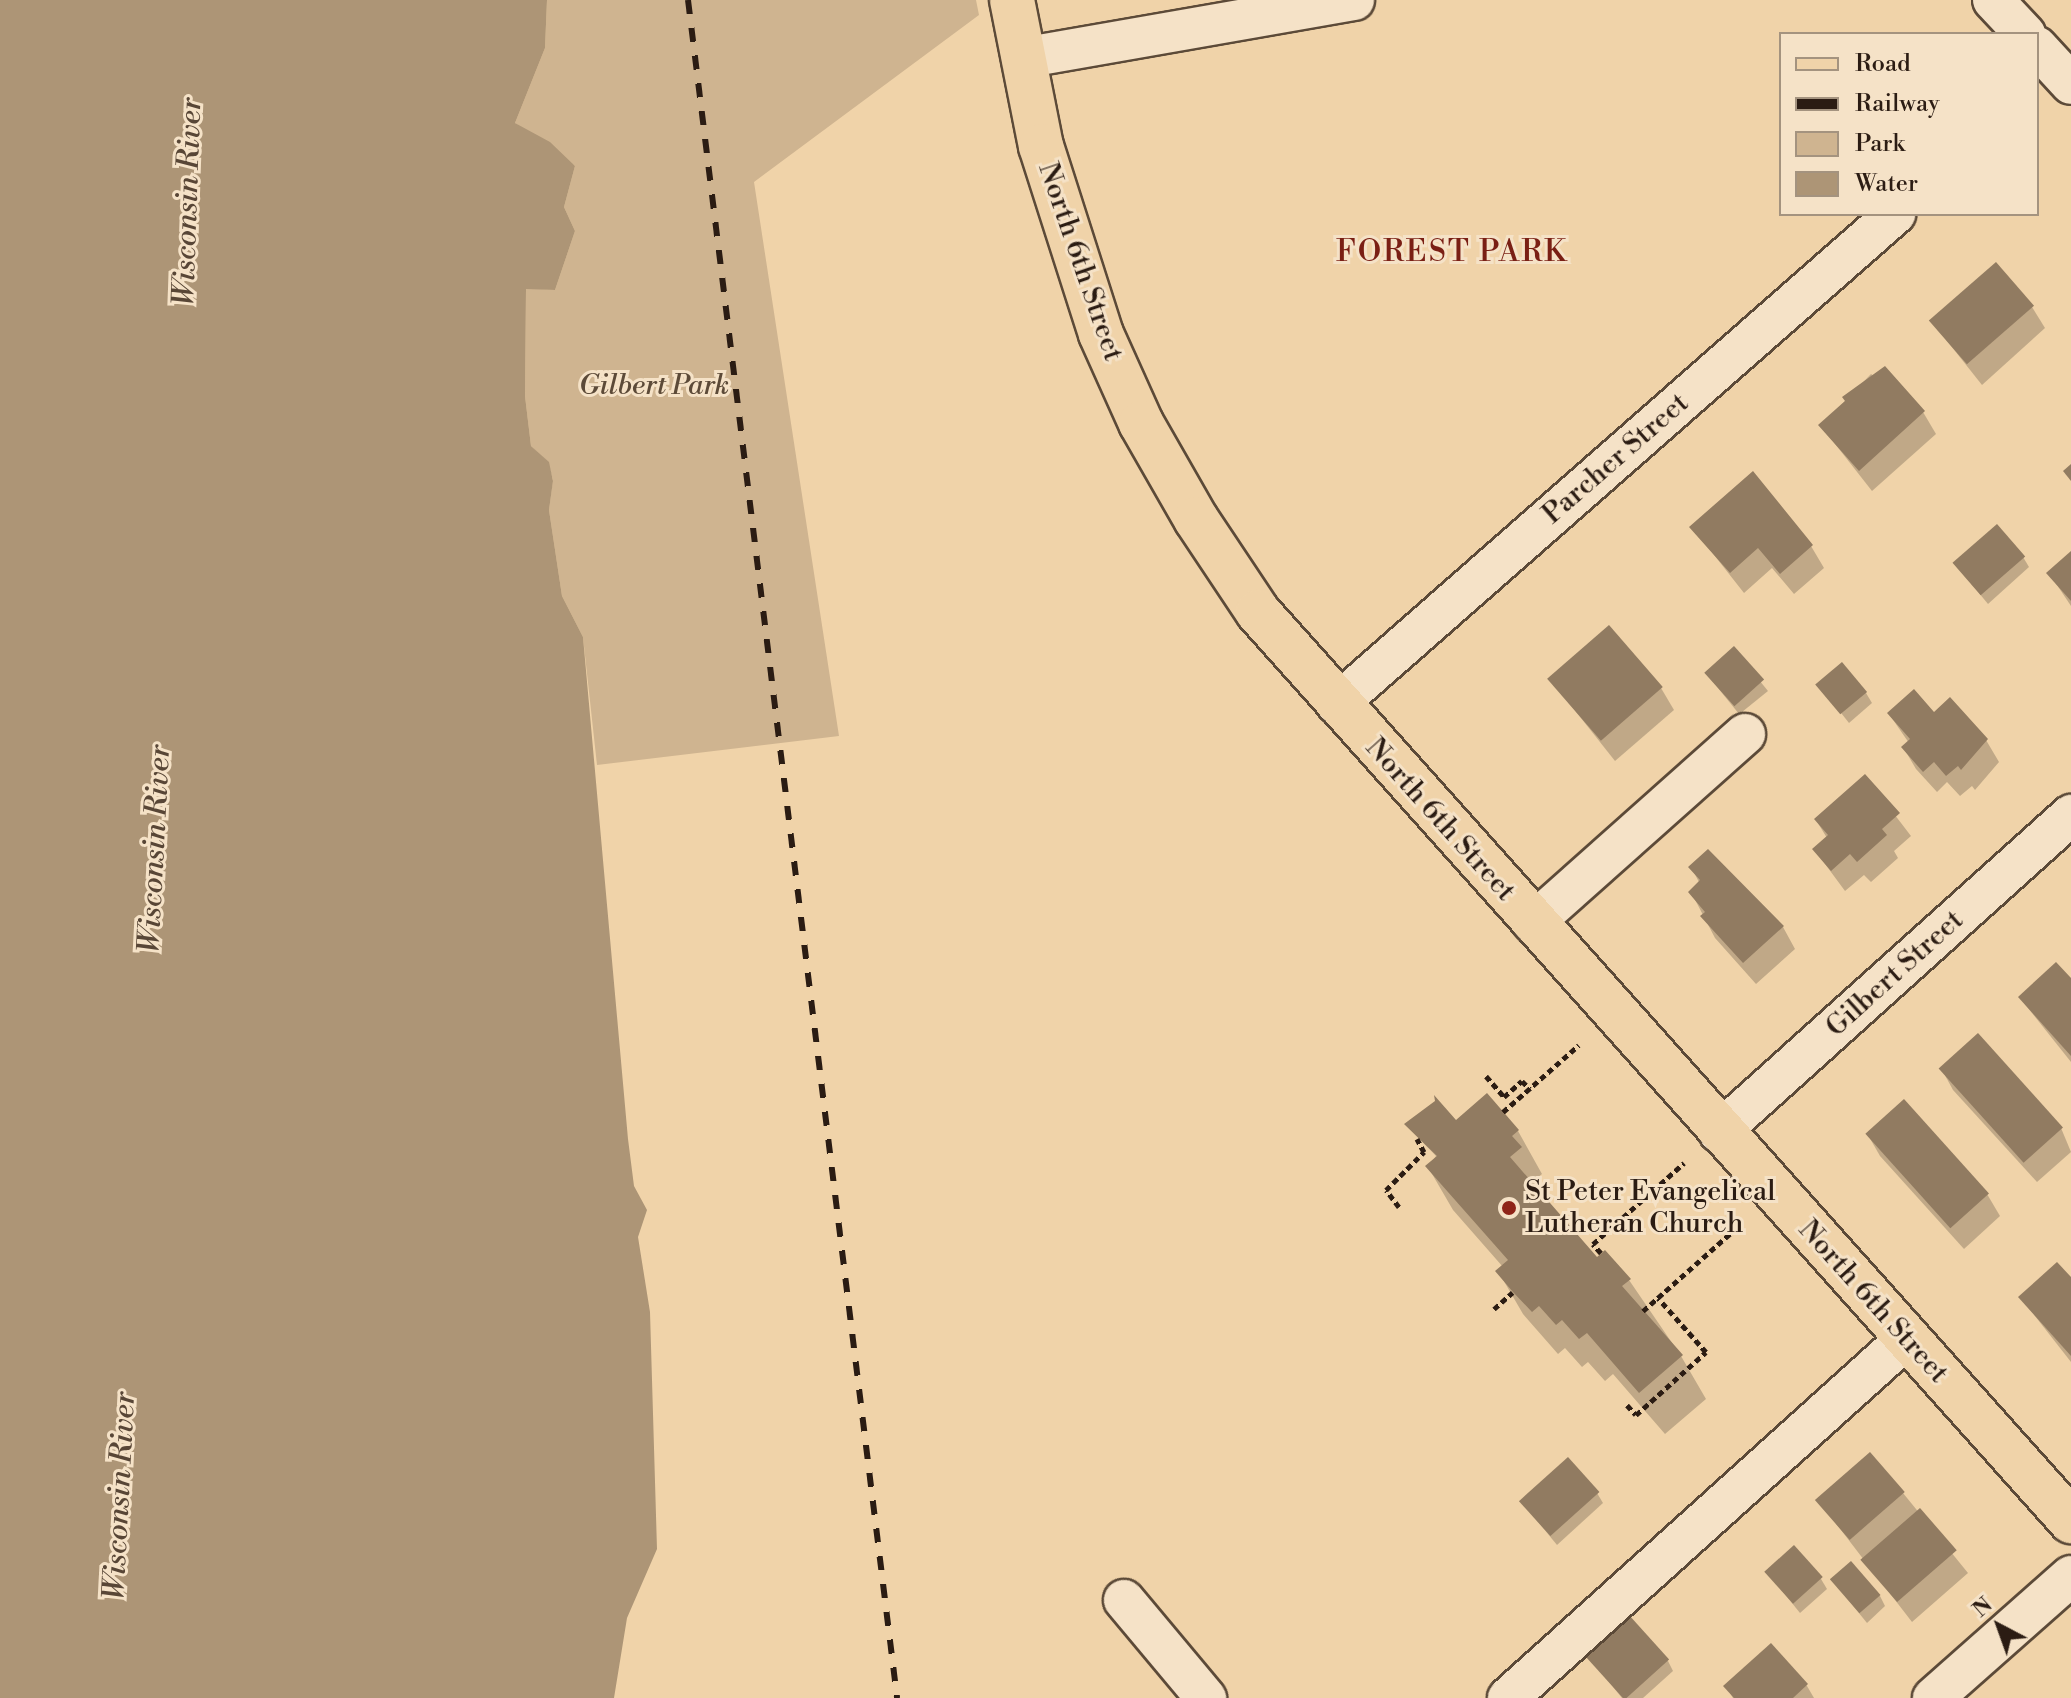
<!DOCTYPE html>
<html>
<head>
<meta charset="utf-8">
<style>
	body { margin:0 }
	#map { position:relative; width:2071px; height:1698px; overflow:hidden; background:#f0d3a9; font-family:"Libre Bodoni",serif }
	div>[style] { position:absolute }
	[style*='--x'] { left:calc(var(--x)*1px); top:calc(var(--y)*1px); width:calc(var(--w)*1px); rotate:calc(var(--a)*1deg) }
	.green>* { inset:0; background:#cfb490 }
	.water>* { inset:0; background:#ad9576 }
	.shadow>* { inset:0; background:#0003; transform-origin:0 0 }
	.building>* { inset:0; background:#917b61; transform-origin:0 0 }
	.path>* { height:5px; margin-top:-2.5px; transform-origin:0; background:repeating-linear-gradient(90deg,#2b1c13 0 6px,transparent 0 10px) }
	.roads { filter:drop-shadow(2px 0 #5c4a38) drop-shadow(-2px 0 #5c4a38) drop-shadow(0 2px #5c4a38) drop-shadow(0 -2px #5c4a38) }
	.minor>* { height:40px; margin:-20px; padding:0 20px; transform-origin:20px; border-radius:20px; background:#f5e2c7 }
	.major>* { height:44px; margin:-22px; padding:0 22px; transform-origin:22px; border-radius:22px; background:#f0d3a9 }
	.rail>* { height:6px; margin-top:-3px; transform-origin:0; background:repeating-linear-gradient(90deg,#2b1c13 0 14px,transparent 0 28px) }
	.dots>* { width:22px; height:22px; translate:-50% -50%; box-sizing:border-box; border:4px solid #f5e2c7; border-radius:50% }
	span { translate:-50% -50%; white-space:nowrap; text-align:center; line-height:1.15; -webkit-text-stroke:6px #f5e2c7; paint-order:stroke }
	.street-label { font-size:28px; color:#2b1c13 }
	.park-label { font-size:28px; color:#5c4a38; font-style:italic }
	.poi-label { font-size:28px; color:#2b1c13 }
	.left { translate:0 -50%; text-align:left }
	.water-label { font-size:30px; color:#584636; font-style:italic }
	.neighbourhood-label { font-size:30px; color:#7a1f14; letter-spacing:2px }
	.legend { position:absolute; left:1779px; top:32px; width:260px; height:184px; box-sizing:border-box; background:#f5e2c7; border:2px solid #a4937f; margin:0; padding:10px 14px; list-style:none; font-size:24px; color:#2b1c13 }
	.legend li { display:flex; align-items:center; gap:16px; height:40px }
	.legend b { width:40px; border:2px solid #a4937f }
	.north { position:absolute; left:1959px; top:1586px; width:80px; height:80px; -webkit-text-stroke:6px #f5e2c7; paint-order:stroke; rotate:319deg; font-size:22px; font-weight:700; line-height:32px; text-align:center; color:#2b1c13 }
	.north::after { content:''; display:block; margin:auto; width:28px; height:36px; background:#2b1c13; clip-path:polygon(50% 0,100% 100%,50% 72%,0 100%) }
</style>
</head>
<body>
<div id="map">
	<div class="green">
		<div style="clip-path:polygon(547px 0,976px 0,979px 15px,754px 182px,839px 736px,597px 765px,583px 637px,562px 596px,549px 510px,553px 480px,548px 462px,531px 446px,525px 396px,526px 288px,555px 290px,575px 231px,564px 207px,575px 166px,515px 123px,545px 48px)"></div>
	</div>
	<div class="water">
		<div style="clip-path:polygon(0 0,547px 0,545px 48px,515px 123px,550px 142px,575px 166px,564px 207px,575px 231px,555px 290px,526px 289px,525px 396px,531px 446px,549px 462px,553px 481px,549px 510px,562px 596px,583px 637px,628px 1139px,634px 1186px,647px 1210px,638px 1237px,650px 1312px,657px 1549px,627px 1618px,614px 1698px,0 1698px)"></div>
	</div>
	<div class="shadow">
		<div style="clip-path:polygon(2032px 307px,2045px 328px,1982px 385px,1932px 322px)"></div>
		<div style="clip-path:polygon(1871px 374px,1923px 412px,1936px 434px,1872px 491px,1821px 426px)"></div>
		<div style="clip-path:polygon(1692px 527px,1811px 546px,1824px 568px,1794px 594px,1772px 568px,1744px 593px)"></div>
		<div style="clip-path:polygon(2071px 554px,2071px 606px,2049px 573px)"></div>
		<div style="clip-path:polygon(2023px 557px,2029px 567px,1988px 604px,1955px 564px)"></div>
		<div style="left:1734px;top:649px;width:54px;height:37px;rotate:51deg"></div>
		<div style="clip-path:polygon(1550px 679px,1661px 688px,1674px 710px,1615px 761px)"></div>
		<div style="clip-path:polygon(1819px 685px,1866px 693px,1872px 703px,1849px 723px)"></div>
		<div style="clip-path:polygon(1889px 714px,1934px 715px,1986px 740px,1999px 762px,1975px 790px,1972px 786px,1960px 796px,1947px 782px,1937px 792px,1916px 769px,1903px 747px,1909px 743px)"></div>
		<div style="clip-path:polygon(1865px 776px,1911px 836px,1894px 851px,1898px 858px,1871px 882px,1864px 875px,1845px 891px,1814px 849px,1827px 838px,1816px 820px)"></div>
		<div style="clip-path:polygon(1708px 852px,1783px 927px,1795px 949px,1756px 984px,1715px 938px,1691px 892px,1700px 884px,1691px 867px)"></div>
		<div style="clip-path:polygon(2071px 981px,2071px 1062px,2020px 998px)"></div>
		<div style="clip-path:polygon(1941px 1068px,2061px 1128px,2071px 1152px,2037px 1182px,1953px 1090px)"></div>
		<div style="clip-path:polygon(1455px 1122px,1518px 1131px,1542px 1174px,1537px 1178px,1545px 1191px,1541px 1195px,1597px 1260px,1629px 1280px,1681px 1356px,1706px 1399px,1665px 1434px,1613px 1374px,1605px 1381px,1588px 1362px,1582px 1367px,1565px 1348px,1558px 1354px,1523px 1314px,1498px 1271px,1503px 1267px,1453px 1210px,1428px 1167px,1436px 1156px,1406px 1125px)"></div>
		<div style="clip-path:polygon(1868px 1135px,1987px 1194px,2000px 1216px,1964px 1249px,1880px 1156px)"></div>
		<div style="clip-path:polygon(2071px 1280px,2071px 1362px,2020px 1297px)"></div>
		<div style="clip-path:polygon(1597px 1493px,1603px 1503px,1557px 1545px,1521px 1501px)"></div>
		<div style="clip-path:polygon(1903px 1493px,1968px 1573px,1912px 1622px,1868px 1565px,1895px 1537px,1864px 1560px,1818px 1500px)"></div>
		<div style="clip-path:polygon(1767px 1572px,1821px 1579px,1827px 1589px,1800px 1613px)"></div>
		<div style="clip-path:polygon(1833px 1581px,1880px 1596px,1885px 1606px,1867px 1623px)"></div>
		<div style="clip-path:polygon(1771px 1646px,1807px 1686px,1814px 1698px,1733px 1698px,1726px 1686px)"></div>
		<div style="clip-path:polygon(1588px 1656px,1668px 1661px,1673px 1671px,1643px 1698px,1622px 1698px)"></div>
	</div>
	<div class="building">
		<div style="left:1996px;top:262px;width:58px;height:89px;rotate:49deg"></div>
		<div style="clip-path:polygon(1885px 366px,1925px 411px,1859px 471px,1818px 425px,1845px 401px,1842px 397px)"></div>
		<div style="clip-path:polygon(2071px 464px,2071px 481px,2063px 471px)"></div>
		<div style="clip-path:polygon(1753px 471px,1813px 545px,1780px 574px,1758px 548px,1730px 573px,1689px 527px)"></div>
		<div style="left:1997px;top:524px;width:43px;height:59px;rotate:49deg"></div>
		<div style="clip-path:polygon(2071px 551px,2071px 601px,2046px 573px)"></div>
		<div style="left:1609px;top:625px;width:82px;height:82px;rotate:49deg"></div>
		<div style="left:1734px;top:646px;width:45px;height:40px;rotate:48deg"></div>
		<div style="left:1842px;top:662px;width:39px;height:35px;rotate:50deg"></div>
		<div style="clip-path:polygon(1914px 689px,1934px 712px,1950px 697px,1988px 739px,1961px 770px,1958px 766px,1946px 776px,1934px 762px,1923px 772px,1901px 747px,1910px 739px,1887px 713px)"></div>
		<div style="clip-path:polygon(1865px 774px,1900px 813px,1882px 829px,1887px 835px,1857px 862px,1850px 854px,1831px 871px,1812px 849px,1828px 835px,1814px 819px)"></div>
		<div style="clip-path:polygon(1708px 849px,1784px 926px,1743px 963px,1700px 916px,1705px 912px,1688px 892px,1700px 880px,1688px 867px)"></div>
		<div style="clip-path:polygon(2056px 962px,2071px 978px,2071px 1056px,2018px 997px)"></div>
		<div style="left:1978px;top:1033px;width:127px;height:53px;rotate:48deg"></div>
		<div style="clip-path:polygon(1487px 1093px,1519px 1130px,1512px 1136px,1522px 1147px,1510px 1157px,1597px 1257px,1605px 1250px,1631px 1279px,1622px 1286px,1683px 1355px,1639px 1393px,1587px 1333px,1579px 1339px,1562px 1320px,1556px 1325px,1539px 1306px,1532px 1312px,1513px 1292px,1495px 1271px,1508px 1260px,1425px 1166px,1437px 1156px,1404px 1124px,1435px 1101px,1434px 1095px,1456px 1120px)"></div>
		<div style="left:1904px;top:1099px;width:127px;height:52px;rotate:48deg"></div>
		<div style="clip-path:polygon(2057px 1262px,2071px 1277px,2071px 1356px,2018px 1297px)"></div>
		<div style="left:1870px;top:1452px;width:53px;height:73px;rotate:49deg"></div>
		<div style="left:1568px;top:1457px;width:47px;height:66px;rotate:48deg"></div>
		<div style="left:1920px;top:1508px;width:56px;height:79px;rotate:49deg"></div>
		<div style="left:1794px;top:1545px;width:43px;height:40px;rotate:48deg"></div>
		<div style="left:1851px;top:1561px;width:45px;height:28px;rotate:49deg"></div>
		<div style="left:1629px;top:1615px;width:60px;height:60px;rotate:48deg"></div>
		<div style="clip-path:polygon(1771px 1643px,1808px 1684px,1793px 1698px,1734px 1698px,1723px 1686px)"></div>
	</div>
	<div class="path">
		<div style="--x:1486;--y:1076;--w:28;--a:49"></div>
		<div style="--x:1504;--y:1097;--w:24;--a:-42"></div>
		<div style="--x:1522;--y:1081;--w:11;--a:45"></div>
		<div style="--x:1503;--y:1112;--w:101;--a:-41.4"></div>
		<div style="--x:1399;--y:1207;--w:21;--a:-127"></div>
		<div style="--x:1386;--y:1190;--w:54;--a:-45"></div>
		<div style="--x:1424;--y:1152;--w:15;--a:-118"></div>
		<div style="--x:1601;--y:1253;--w:12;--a:-132"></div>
		<div style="--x:1593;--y:1244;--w:122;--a:-41.7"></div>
		<div style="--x:1494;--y:1309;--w:25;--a:-42"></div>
		<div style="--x:1643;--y:1311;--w:130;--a:-41.6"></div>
		<div style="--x:1627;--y:1405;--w:13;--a:48"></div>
		<div style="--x:1636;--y:1415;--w:94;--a:-42"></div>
		<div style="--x:1706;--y:1352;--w:72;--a:-131.6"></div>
	</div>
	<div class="roads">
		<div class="minor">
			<div style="--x:1993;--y:0;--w:47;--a:46.7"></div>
			<div style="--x:2037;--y:47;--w:50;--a:47.4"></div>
			<div style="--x:1022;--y:58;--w:337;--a:-9.9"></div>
			<div style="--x:1337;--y:704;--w:743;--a:-41.29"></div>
			<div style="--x:1533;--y:923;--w:284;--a:-41.7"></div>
			<div style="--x:1719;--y:1132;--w:474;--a:-42"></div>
			<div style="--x:1124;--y:1600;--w:128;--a:50.1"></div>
			<div style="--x:1508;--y:1698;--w:536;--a:-42.05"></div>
			<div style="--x:1933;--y:1698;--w:184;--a:-41.5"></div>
		</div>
		<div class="major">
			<div style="--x:1012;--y:0;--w:149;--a:78.8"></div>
			<div style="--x:1041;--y:146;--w:197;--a:72.3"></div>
			<div style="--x:1101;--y:334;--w:98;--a:65.8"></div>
			<div style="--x:1141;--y:423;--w:111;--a:60.2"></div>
			<div style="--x:1196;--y:519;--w:112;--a:56.3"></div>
			<div style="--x:1258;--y:612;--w:1220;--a:48.19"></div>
		</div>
	</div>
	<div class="rail">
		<div style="--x:688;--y:0;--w:1711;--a:82.98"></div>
	</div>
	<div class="dots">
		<div style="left:1509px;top:1208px;background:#8f2418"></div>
	</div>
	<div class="street-label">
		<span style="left:1080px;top:262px;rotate:71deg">North 6th Street</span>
		<span style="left:1616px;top:459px;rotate:-41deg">Parcher Street</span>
		<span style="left:1440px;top:820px;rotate:48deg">North 6th Street</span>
		<span style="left:1895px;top:974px;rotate:-42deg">Gilbert Street</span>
		<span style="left:1873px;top:1302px;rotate:48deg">North 6th Street</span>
	</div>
	<div class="park-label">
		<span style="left:654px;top:386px">Gilbert Park</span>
	</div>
	<div class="poi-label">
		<span class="left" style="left:1525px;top:1208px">St Peter Evangelical<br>Lutheran Church</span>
	</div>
	<div class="water-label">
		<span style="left:188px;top:202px;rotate:-88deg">Wisconsin River</span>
		<span style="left:155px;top:849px;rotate:-87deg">Wisconsin River</span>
		<span style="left:120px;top:1496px;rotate:-87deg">Wisconsin River</span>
	</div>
	<div class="neighbourhood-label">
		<span style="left:1452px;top:252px">FOREST PARK</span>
	</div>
	<ul class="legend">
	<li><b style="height:10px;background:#f0d3a9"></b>Road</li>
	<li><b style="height:10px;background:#2b1c13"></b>Railway</li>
	<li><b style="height:22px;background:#cfb490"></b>Park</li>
	<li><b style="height:22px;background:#ad9576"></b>Water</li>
	</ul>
	<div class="north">N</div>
</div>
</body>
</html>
